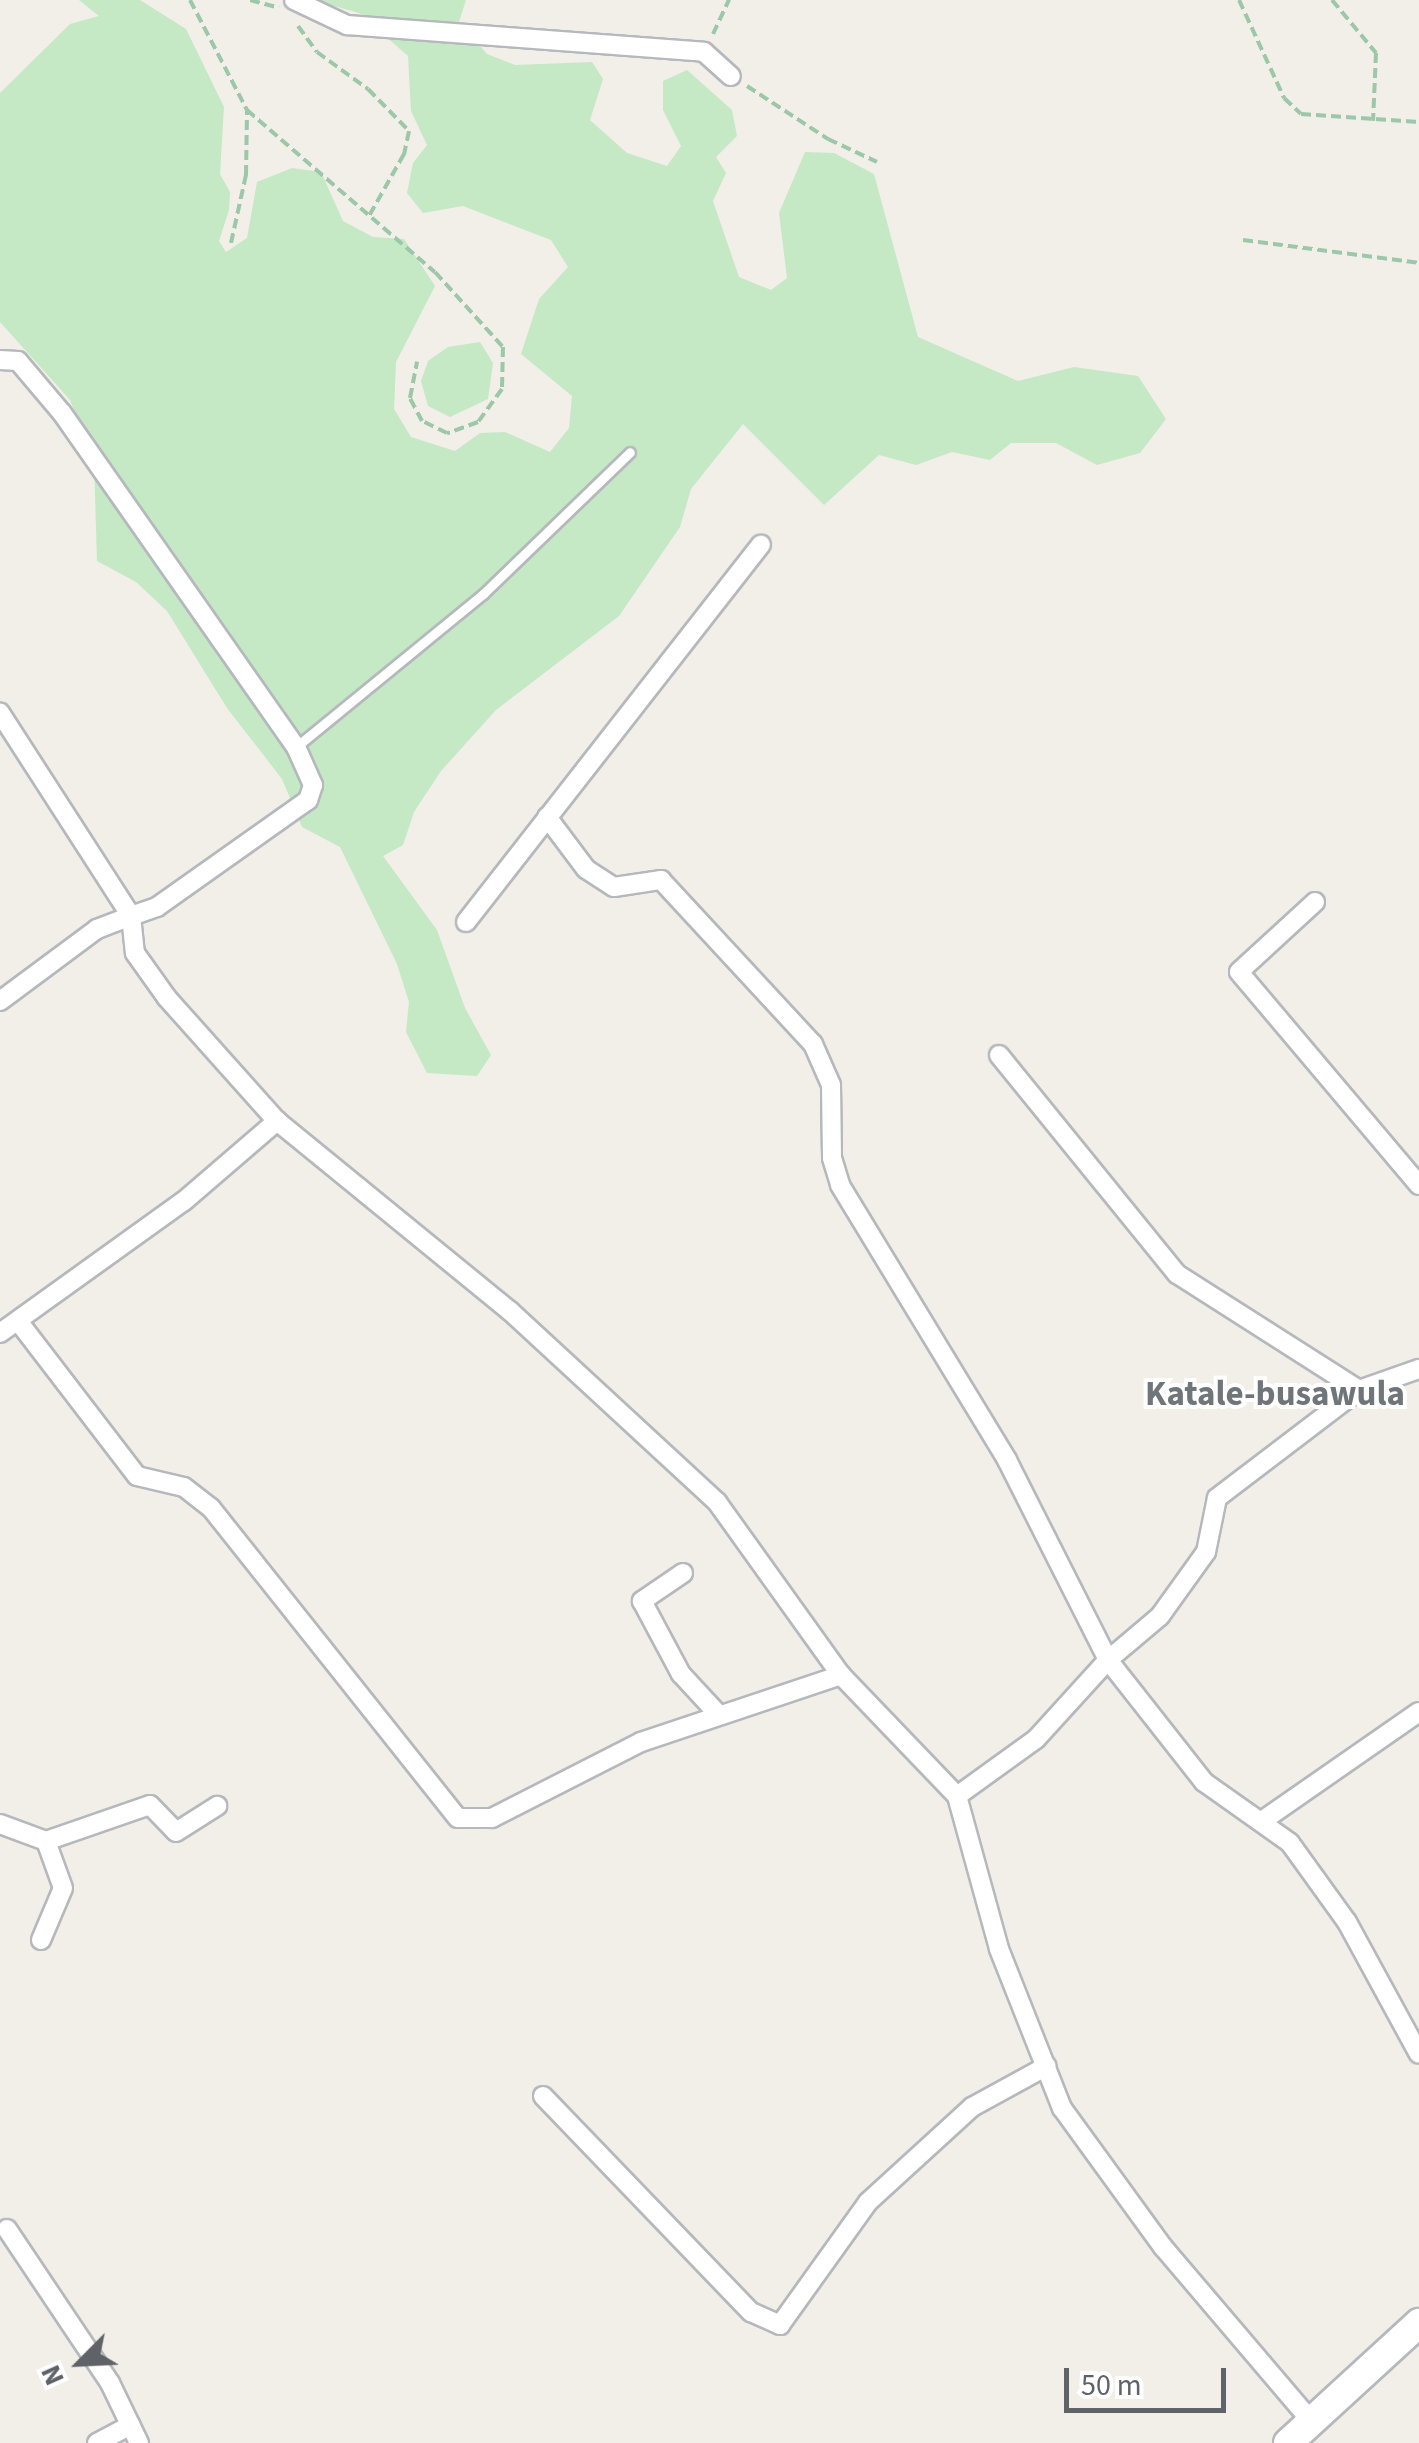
<!DOCTYPE html>
<html>
<head>
<meta charset="utf-8">
<style>
	body { margin:0 }
	#map { position:relative; width:1419px; height:2443px; overflow:hidden; background:#f1efe8; font-family:"Source Sans 3",sans-serif }
	div>[style] { position:absolute }
	[style*='--x'] { left:calc(var(--x)*1px); top:calc(var(--y)*1px); width:calc(var(--w)*1px); rotate:calc(var(--a)*1deg) }
	.green>* { inset:0; background:#c5e8c5 }
	.path>* { height:4px; margin-top:-2px; transform-origin:0; background:repeating-linear-gradient(90deg,#9cc7a9 0 10px,transparent 0 15px) }
	.roads { filter:drop-shadow(2px 0 #b5b8bc) drop-shadow(-2px 0 #b5b8bc) drop-shadow(0 2px #b5b8bc) drop-shadow(0 -2px #b5b8bc) }
	.lane>* { height:9px; margin:-4.5px; padding:0 4.5px; transform-origin:4.5px; border-radius:4.5px; background:#fff }
	.street>* { height:18px; margin:-9px; padding:0 9px; transform-origin:9px; border-radius:9px; background:#fff }
	.secondary>* { height:28px; margin:-14px; padding:0 14px; transform-origin:14px; border-radius:14px; background:#fff }
	span { translate:-50% -50%; white-space:nowrap; text-align:center; line-height:1.15; -webkit-text-stroke:8px #fff; paint-order:stroke }
	.quarter-label { font-size:35px; color:#70757a; font-weight:700 }
	.north { position:absolute; left:30px; top:2313px; width:100px; height:100px; -webkit-text-stroke:8px #fff; paint-order:stroke; rotate:246deg; font-size:28px; font-weight:700; line-height:40px; text-align:center; color:#5f6368 }
	.north::after { content:''; display:block; margin:auto; width:35px; height:45px; background:#5f6368; clip-path:polygon(50% 0,100% 100%,50% 72%,0 100%) }
	.scale { position:absolute; left:1064px; top:2368px; width:162px; height:45px; box-sizing:border-box; border:5px solid #5f6368; border-top:0; padding-left:12px; font-size:30px; line-height:35px; white-space:nowrap; color:#5f6368; -webkit-text-stroke:8px #fff; paint-order:stroke }
</style>
</head>
<body>
<div id="map">
	<div class="green">
		<div style="clip-path:polygon(79px 0,140px 0,186px 29px,224px 107px,220px 174px,230px 192px,229px 210px,219px 241px,226px 252px,247px 238px,257px 182px,292px 168px,321px 172px,343px 221px,373px 237px,404px 239px,435px 286px,396px 362px,394px 409px,411px 437px,455px 451px,480px 433px,505px 432px,550px 452px,569px 428px,572px 396px,521px 354px,539px 299px,568px 267px,551px 240px,463px 206px,423px 213px,407px 193px,413px 163px,427px 145px,411px 111px,408px 56px,359px 13px,313px 0,466px 0,459px 22px,487px 54px,515px 65px,592px 62px,603px 79px,590px 120px,627px 153px,667px 166px,681px 146px,663px 110px,663px 81px,687px 70px,732px 110px,737px 136px,716px 157px,726px 173px,713px 201px,739px 277px,771px 290px,787px 278px,779px 213px,805px 152px,834px 153px,874px 174px,918px 337px,1018px 381px,1074px 367px,1138px 376px,1166px 419px,1140px 453px,1097px 465px,1056px 443px,1011px 443px,990px 460px,952px 452px,916px 465px,879px 455px,824px 505px,743px 424px,691px 489px,680px 527px,619px 616px,496px 710px,441px 771px,414px 812px,403px 845px,383px 856px,437px 930px,465px 1008px,491px 1055px,477px 1076px,427px 1073px,406px 1032px,409px 1002px,397px 964px,340px 847px,302px 827px,282px 779px,227px 708px,167px 611px,136px 582px,97px 561px,94px 462px,70px 400px,0 322px,0 93px,70px 24px,99px 16px)"></div>
		<div style="clip-path:polygon(480px 342px,493px 363px,488px 399px,450px 417px,428px 406px,421px 381px,428px 361px,448px 347px)"></div>
	</div>
	<div class="path">
		<div style="--x:190;--y:0;--w:124;--a:62.6"></div>
		<div style="--x:247;--y:110;--w:248;--a:40.8"></div>
		<div style="--x:435;--y:272;--w:101;--a:47.8"></div>
		<div style="--x:503;--y:347;--w:42;--a:91.4"></div>
		<div style="--x:502;--y:389;--w:41;--a:126"></div>
		<div style="--x:478;--y:422;--w:33;--a:160"></div>
		<div style="--x:447;--y:433;--w:28;--a:-154"></div>
		<div style="--x:422;--y:421;--w:26;--a:-118"></div>
		<div style="--x:410;--y:398;--w:37;--a:-79"></div>
		<div style="--x:250;--y:0;--w:30;--a:15"></div>
		<div style="--x:1239;--y:0;--w:108;--a:65.3"></div>
		<div style="--x:1284;--y:98;--w:23;--a:43"></div>
		<div style="--x:1301;--y:114;--w:118;--a:3.9"></div>
		<div style="--x:1332;--y:0;--w:69;--a:50.3"></div>
		<div style="--x:1376;--y:53;--w:68;--a:92.5"></div>
		<div style="--x:298;--y:26;--w:32;--a:54"></div>
		<div style="--x:317;--y:52;--w:63;--a:36"></div>
		<div style="--x:368;--y:89;--w:59;--a:45.7"></div>
		<div style="--x:409;--y:131;--w:24;--a:102"></div>
		<div style="--x:404;--y:154;--w:71;--a:119.4"></div>
		<div style="--x:713;--y:34;--w:38;--a:-65"></div>
		<div style="--x:747;--y:86;--w:97;--a:33.2"></div>
		<div style="--x:828;--y:139;--w:54;--a:25.1"></div>
		<div style="--x:1243;--y:240;--w:177;--a:7.4"></div>
		<div style="--x:231;--y:243;--w:70;--a:-77.6"></div>
		<div style="--x:246;--y:175;--w:65;--a:-89.1"></div>
	</div>
	<div class="roads">
		<div class="lane">
			<div style="--x:296;--y:747;--w:242;--a:-39.3"></div>
			<div style="--x:483;--y:594;--w:204;--a:-44"></div>
		</div>
		<div class="street">
			<div style="--x:294;--y:0;--w:59;--a:25.3"></div>
			<div style="--x:347;--y:25;--w:358;--a:4.3"></div>
			<div style="--x:704;--y:52;--w:36;--a:42"></div>
			<div style="--x:0;--y:360;--w:18;--a:3"></div>
			<div style="--x:18;--y:361;--w:68;--a:49.8"></div>
			<div style="--x:62;--y:413;--w:408;--a:55"></div>
			<div style="--x:296;--y:747;--w:42;--a:65.9"></div>
			<div style="--x:313;--y:785;--w:16;--a:108"></div>
			<div style="--x:308;--y:800;--w:185;--a:144.7"></div>
			<div style="--x:157;--y:907;--w:28;--a:161"></div>
			<div style="--x:131;--y:916;--w:242;--a:-122.8"></div>
			<div style="--x:547;--y:817;--w:65;--a:53.1"></div>
			<div style="--x:586;--y:869;--w:33;--a:33"></div>
			<div style="--x:614;--y:887;--w:48;--a:-8.5"></div>
			<div style="--x:661;--y:880;--w:224;--a:47.2"></div>
			<div style="--x:813;--y:1044;--w:45;--a:66.3"></div>
			<div style="--x:831;--y:1085;--w:73;--a:89.2"></div>
			<div style="--x:832;--y:1158;--w:28;--a:73"></div>
			<div style="--x:840;--y:1185;--w:322;--a:58.7"></div>
			<div style="--x:1007;--y:1460;--w:224;--a:63.2"></div>
			<div style="--x:1108;--y:1660;--w:155;--a:51.8"></div>
			<div style="--x:1204;--y:1782;--w:105;--a:35.3"></div>
			<div style="--x:1290;--y:1843;--w:97;--a:54.2"></div>
			<div style="--x:1347;--y:1922;--w:150;--a:61.4"></div>
			<div style="--x:1315;--y:902;--w:103;--a:137.4"></div>
			<div style="--x:1239;--y:972;--w:279;--a:49.8"></div>
			<div style="--x:466;--y:922;--w:479;--a:-52"></div>
			<div style="--x:0;--y:1001;--w:121;--a:-36.6"></div>
			<div style="--x:97;--y:929;--w:36;--a:-21"></div>
			<div style="--x:131;--y:916;--w:37;--a:84"></div>
			<div style="--x:135;--y:953;--w:55;--a:54.6"></div>
			<div style="--x:167;--y:998;--w:165;--a:48.2"></div>
			<div style="--x:277;--y:1121;--w:301;--a:39.2"></div>
			<div style="--x:510;--y:1311;--w:282;--a:42.7"></div>
			<div style="--x:717;--y:1502;--w:213;--a:54.4"></div>
			<div style="--x:841;--y:1675;--w:168;--a:46.2"></div>
			<div style="--x:957;--y:1796;--w:159;--a:74.6"></div>
			<div style="--x:999;--y:1949;--w:171;--a:68.4"></div>
			<div style="--x:1062;--y:2108;--w:172;--a:54"></div>
			<div style="--x:1163;--y:2247;--w:230;--a:49.6"></div>
			<div style="--x:999;--y:1055;--w:282;--a:50.9"></div>
			<div style="--x:1177;--y:1274;--w:216;--a:32.5"></div>
			<div style="--x:1359;--y:1390;--w:64;--a:-19.3"></div>
			<div style="--x:18;--y:1321;--w:195;--a:52.5"></div>
			<div style="--x:137;--y:1476;--w:48;--a:13.2"></div>
			<div style="--x:184;--y:1487;--w:34;--a:38"></div>
			<div style="--x:211;--y:1508;--w:396;--a:51.5"></div>
			<div style="--x:458;--y:1818;--w:34;--a:0"></div>
			<div style="--x:492;--y:1818;--w:167;--a:-27"></div>
			<div style="--x:641;--y:1742;--w:211;--a:-18.5"></div>
			<div style="--x:0;--y:1333;--w:226;--a:-35.7"></div>
			<div style="--x:184;--y:1201;--w:123;--a:-40.7"></div>
			<div style="--x:683;--y:1573;--w:50;--a:145.7"></div>
			<div style="--x:642;--y:1601;--w:83;--a:61.9"></div>
			<div style="--x:681;--y:1674;--w:56;--a:47.2"></div>
			<div style="--x:957;--y:1796;--w:97;--a:-35.8"></div>
			<div style="--x:1036;--y:1739;--w:107;--a:-47.7"></div>
			<div style="--x:1108;--y:1660;--w:68;--a:-40.2"></div>
			<div style="--x:1160;--y:1616;--w:79;--a:-54.3"></div>
			<div style="--x:1206;--y:1552;--w:55;--a:-78.5"></div>
			<div style="--x:1217;--y:1498;--w:178;--a:-37.3"></div>
			<div style="--x:1262;--y:1821;--w:191;--a:-34.8"></div>
			<div style="--x:0;--y:1824;--w:49;--a:20.3"></div>
			<div style="--x:46;--y:1841;--w:110;--a:-19.1"></div>
			<div style="--x:150;--y:1805;--w:37;--a:46"></div>
			<div style="--x:176;--y:1832;--w:49;--a:-32.4"></div>
			<div style="--x:41;--y:1940;--w:56;--a:-67.1"></div>
			<div style="--x:63;--y:1888;--w:50;--a:-109.9"></div>
			<div style="--x:543;--y:2096;--w:300;--a:46.1"></div>
			<div style="--x:751;--y:2312;--w:32;--a:24"></div>
			<div style="--x:780;--y:2325;--w:151;--a:-54.4"></div>
			<div style="--x:868;--y:2202;--w:141;--a:-42.4"></div>
			<div style="--x:972;--y:2107;--w:85;--a:-28.7"></div>
			<div style="--x:7;--y:2229;--w:185;--a:56.2"></div>
			<div style="--x:110;--y:2383;--w:67;--a:64.2"></div>
			<div style="--x:97;--y:2443;--w:38;--a:-28"></div>
		</div>
		<div class="secondary">
			<div style="--x:1288;--y:2443;--w:178;--a:-42.5"></div>
		</div>
	</div>
	<div class="quarter-label">
		<span style="left:1275px;top:1394px">Katale-busawula</span>
	</div>
	<div class="north">N</div>
	<div class="scale">50 m</div>
</div>
</body>
</html>
